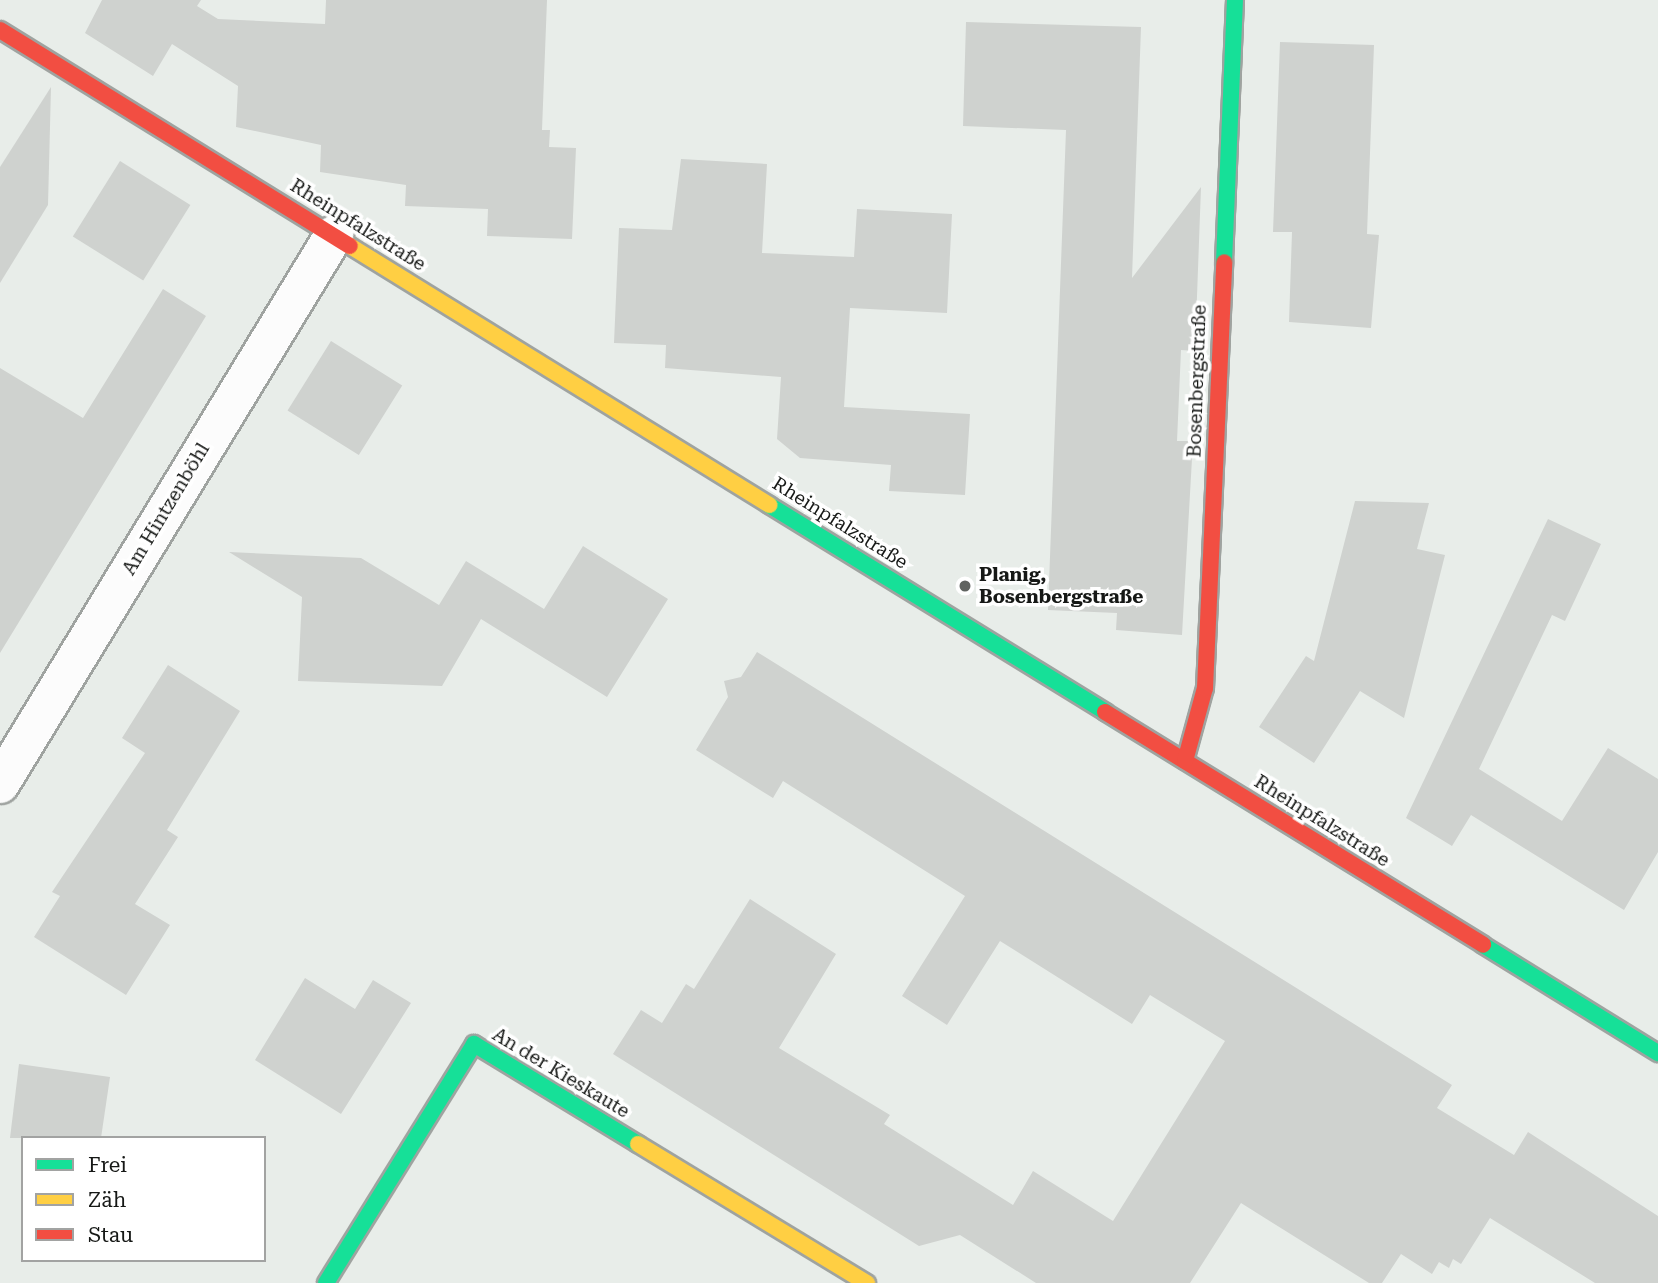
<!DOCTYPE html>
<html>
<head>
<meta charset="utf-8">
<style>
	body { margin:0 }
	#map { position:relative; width:1658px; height:1283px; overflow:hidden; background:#e8ede9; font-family:"Roboto Serif",serif }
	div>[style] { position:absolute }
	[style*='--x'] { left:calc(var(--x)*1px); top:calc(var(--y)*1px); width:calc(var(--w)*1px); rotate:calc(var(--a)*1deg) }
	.building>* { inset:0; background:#cfd2cf; transform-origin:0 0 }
	.roads { filter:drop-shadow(2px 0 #9fa3a0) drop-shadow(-2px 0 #9fa3a0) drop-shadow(0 2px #9fa3a0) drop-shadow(0 -2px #9fa3a0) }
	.street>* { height:38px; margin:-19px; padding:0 19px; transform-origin:19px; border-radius:19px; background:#fcfcfc }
	.fast>* { height:16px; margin:-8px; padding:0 8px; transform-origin:8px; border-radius:8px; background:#16e098 }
	.slow>* { height:16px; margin:-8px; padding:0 8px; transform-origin:8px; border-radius:8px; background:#ffcf43 }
	.jam>* { height:16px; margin:-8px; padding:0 8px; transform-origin:8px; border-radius:8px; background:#f24e42 }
	.dots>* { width:19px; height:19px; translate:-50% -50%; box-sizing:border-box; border:4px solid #fff; border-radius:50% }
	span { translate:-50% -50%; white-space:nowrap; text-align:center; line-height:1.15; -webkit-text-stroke:7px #fff; paint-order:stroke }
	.street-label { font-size:19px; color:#161816 }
	.poi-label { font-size:19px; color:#161816; font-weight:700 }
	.left { translate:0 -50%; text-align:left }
	.legend { position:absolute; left:21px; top:1136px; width:245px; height:126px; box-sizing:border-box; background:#fff; border:2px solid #a2a3a2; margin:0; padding:9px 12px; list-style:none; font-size:21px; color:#161816 }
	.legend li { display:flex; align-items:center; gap:14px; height:35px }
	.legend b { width:35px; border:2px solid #a2a3a2 }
</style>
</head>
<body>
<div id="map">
	<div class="building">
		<div style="clip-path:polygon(102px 0,201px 0,197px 6px,218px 19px,325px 24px,326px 0,547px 0,542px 130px,550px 130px,549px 147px,576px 148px,572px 239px,487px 236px,488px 209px,405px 206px,406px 185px,320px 172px,321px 145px,236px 127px,238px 86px,172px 44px,153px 76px,85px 33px)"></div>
		<div style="clip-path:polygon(966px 22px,1141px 27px,1132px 278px,1201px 187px,1195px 351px,1181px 350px,1177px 441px,1193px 441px,1182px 635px,1116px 630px,1117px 613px,1048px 610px,1066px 130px,963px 126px)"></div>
		<div style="clip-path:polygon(1280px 42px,1374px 45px,1367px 234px,1379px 235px,1371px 328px,1289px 322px,1292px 232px,1273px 232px)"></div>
		<div style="clip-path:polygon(51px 87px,48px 205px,0 283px,0 167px)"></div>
		<div style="clip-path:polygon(681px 159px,767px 164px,762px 253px,854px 257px,857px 209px,952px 214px,947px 313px,850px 308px,844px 407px,970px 414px,965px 495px,889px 491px,891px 465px,800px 458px,777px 439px,781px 377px,665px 368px,666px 345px,614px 343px,619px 228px,672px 230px)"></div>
		<div style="left:120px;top:161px;width:83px;height:89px;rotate:32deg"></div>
		<div style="clip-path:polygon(163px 289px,206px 316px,0 653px,0 368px,83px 418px)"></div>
		<div style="left:331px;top:341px;width:84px;height:82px;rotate:32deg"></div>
		<div style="clip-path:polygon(1355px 501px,1429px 503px,1417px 549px,1445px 555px,1404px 718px,1360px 691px,1314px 763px,1259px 727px,1306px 656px,1314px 661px)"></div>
		<div style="clip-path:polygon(1548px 519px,1601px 544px,1565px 621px,1552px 615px,1479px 769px,1562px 821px,1608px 748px,1658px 779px,1658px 852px,1624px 910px,1471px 815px,1452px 846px,1406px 818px)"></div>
		<div style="clip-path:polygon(583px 546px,668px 599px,607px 697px,481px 619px,442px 686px,298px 681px,302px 597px,229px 552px,361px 558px,439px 605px,466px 561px,544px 609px)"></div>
		<div style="clip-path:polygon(757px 652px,1452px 1085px,1437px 1108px,1514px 1155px,1528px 1132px,1658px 1216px,1658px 1283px,1595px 1283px,1490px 1218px,1461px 1264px,1453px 1259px,1449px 1268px,1439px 1262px,1432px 1274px,1401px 1254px,1382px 1283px,1369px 1283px,1241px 1203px,1190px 1283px,1036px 1283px,960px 1235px,919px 1246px,613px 1054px,641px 1010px,662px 1023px,686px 984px,694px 989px,750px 899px,836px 954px,779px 1048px,890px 1115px,884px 1124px,1013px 1205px,1033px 1171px,1113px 1221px,1225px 1041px,1150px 995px,1132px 1024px,1000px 941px,947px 1025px,902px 996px,965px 896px,783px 781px,773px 798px,696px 750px,728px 697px,724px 681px,741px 677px)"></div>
		<div style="clip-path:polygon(168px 665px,240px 711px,167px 830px,178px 837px,135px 904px,170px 925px,126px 995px,34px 937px,60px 896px,52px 892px,145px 753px,122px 738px)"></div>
		<div style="clip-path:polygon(305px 978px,355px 1009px,373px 980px,411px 1003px,341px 1114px,255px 1060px)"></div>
		<div style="clip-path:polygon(19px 1064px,110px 1077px,101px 1138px,10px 1138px)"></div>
	</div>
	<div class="roads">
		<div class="street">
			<div style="--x:0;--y:784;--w:643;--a:-58.68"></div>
		</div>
		<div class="fast">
			<div style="--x:1224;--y:262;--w:262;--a:-87.6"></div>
			<div style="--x:769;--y:505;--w:395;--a:31.6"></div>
			<div style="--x:1483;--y:945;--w:206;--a:31.7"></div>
			<div style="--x:326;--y:1283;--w:281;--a:-58.2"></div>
			<div style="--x:474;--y:1044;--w:192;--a:31.4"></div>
		</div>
		<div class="slow">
			<div style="--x:350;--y:246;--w:493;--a:31.7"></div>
			<div style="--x:638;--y:1144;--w:268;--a:31.3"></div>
		</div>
		<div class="jam">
			<div style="--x:0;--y:30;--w:411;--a:31.7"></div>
			<div style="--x:1105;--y:712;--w:444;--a:31.6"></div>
			<div style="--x:1185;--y:761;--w:76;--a:-74.7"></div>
			<div style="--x:1205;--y:688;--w:426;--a:-87.4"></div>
		</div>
	</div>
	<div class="dots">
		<div style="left:965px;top:586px;background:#606360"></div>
	</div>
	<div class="street-label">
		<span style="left:358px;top:225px;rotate:32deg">Rheinpfalzstraße</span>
		<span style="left:1197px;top:381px;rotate:-88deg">Bosenbergstraße</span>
		<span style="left:166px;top:509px;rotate:-59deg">Am Hintzenböhl</span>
		<span style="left:840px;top:523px;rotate:32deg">Rheinpfalzstraße</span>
		<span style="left:1322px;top:821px;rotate:32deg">Rheinpfalzstraße</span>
		<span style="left:561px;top:1073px;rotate:31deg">An der Kieskaute</span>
	</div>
	<div class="poi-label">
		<span class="left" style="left:979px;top:586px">Planig,<br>Bosenbergstraße</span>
	</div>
	<ul class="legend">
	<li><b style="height:9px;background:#16e098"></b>Frei</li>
	<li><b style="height:9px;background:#ffcf43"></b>Zäh</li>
	<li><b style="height:9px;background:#f24e42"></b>Stau</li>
	</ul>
</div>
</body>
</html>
